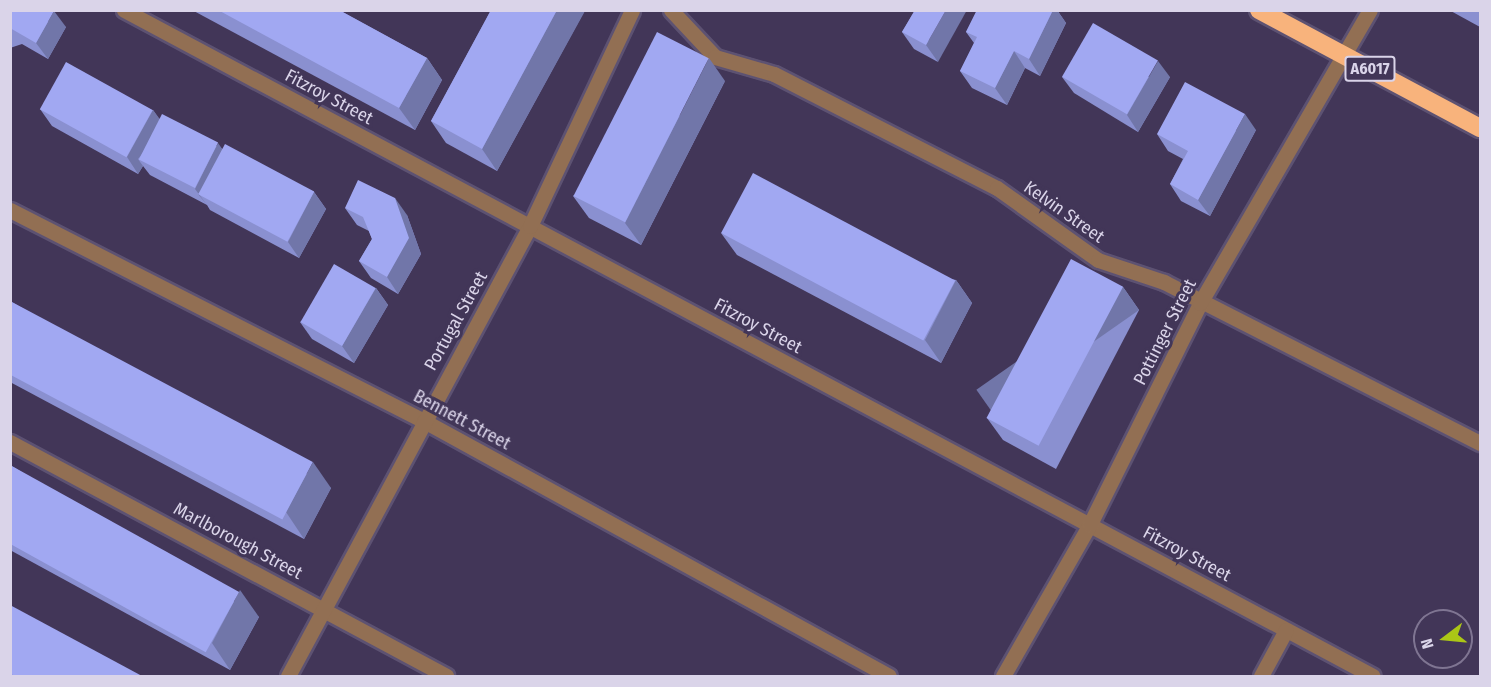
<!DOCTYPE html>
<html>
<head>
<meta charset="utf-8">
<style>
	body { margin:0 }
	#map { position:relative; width:1491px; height:687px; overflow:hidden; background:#423658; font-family:"Fira Sans Condensed",sans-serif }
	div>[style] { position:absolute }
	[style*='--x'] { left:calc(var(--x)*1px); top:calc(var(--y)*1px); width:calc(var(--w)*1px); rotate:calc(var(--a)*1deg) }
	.roads { filter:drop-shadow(2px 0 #5d5272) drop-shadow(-2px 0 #5d5272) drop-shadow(0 2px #5d5272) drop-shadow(0 -2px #5d5272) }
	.minor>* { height:15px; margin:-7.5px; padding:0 7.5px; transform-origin:7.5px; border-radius:7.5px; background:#926f53 }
	.highway>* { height:18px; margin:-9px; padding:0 9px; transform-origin:9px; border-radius:9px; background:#f8b37c }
	.wall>* { inset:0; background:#8a90d0 }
	.shaded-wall>* { inset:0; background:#7176a9; transform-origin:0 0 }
	.building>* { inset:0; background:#a1a8f2; transform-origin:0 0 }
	span { translate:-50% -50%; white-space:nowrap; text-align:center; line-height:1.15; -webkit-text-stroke:6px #423658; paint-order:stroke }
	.shield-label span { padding:2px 4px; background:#423658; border:2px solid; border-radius:4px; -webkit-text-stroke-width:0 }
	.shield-label { font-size:16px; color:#dad4e9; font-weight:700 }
	.street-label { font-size:18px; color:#dad4e9 }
	.frame { position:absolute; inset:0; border:12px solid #dad4e9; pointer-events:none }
	.north { position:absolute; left:1413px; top:609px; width:60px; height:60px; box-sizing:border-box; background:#423658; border:2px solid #7f7592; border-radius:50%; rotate:254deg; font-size:16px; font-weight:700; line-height:24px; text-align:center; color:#dad4e9 }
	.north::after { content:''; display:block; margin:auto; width:21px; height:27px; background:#abc616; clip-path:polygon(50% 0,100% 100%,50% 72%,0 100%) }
</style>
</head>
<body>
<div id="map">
	<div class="roads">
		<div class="minor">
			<div style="--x:124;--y:10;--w:1415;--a:28.07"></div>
			<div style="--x:671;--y:10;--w:64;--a:46.9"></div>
			<div style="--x:715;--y:57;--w:61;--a:16.1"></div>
			<div style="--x:774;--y:74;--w:250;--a:27.1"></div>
			<div style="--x:997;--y:188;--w:124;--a:35.5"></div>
			<div style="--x:1098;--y:260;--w:70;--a:18.4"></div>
			<div style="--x:1164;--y:282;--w:355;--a:27"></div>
			<div style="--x:10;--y:210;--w:465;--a:27"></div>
			<div style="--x:424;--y:421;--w:530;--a:28.74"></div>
			<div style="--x:10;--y:442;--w:495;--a:28.2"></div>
			<div style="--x:288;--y:676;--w:511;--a:-61.73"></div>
			<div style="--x:530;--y:226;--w:239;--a:-64.7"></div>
			<div style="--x:1003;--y:676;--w:175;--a:-60.2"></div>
			<div style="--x:1090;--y:524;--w:247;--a:-63.5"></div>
			<div style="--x:1200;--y:303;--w:339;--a:-59.9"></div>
			<div style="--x:1261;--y:676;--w:52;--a:-61.5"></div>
		</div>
		<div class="highway">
			<div style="--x:1259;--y:10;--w:251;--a:28.1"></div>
		</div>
	</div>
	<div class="wall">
		<div style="clip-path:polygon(10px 10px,66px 27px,48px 59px,22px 44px,10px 48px)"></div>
		<div style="clip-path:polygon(192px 10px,339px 10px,427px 58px,442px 80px,415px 130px)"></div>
		<div style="clip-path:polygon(491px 10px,585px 10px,497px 171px,446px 143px,431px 121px)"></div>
		<div style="clip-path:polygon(915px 10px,938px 62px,914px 49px,902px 32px)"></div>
		<div style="clip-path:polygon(977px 10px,1057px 10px,1066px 23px,1040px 76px,1025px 68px,1007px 105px,972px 88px,960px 71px,974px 43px,966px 32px)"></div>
		<div style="clip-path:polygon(1449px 10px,1480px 10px,1480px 27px)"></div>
		<div style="clip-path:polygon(1062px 77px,1170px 77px,1138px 132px,1074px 93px)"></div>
		<div style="clip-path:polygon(725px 81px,641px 245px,589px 218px,573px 196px)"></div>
		<div style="clip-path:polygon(40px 109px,153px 110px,159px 119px,314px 192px,326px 209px,299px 258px,210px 210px,207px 205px,150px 175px,143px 166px,138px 174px,52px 126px)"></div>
		<div style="clip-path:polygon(1256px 130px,1210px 216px,1181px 201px,1170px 184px,1183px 159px,1168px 151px,1157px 134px)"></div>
		<div style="clip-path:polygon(345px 208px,407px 215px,421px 254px,398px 294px,371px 278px,359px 261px,372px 239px,369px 231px,357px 225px)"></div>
		<div style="clip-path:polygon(721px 233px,956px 280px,972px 303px,941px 363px,737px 255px)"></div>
		<div style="clip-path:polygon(1123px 287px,1139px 310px,1056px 469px,1003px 440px,987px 418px)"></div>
		<div style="clip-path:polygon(376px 288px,388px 305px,354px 363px,312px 339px,300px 322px)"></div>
		<div style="clip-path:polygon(10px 301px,331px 488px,304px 539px,10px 382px)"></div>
		<div style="clip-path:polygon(10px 465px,259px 617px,230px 670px,10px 550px)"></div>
	</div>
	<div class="shaded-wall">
		<div style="clip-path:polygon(557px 10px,585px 11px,497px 171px,482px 149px)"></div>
		<div style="clip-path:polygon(946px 10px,967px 10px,938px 62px,926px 45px)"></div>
		<div style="clip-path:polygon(1053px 10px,1057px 10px,1066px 23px,1040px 76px,1029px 59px)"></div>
		<div style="clip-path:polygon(54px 11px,66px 27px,48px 59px,36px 43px)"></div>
		<div style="clip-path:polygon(1014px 51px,1025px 68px,1007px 105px,995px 88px)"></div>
		<div style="clip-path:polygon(427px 58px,442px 80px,415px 130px,399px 108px)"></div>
		<div style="clip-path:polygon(709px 58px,725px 81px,641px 245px,625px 223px)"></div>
		<div style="clip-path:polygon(1158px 61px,1170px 77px,1138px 132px,1127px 115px)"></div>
		<div style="clip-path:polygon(153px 110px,165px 126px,138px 159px,143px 166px,138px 174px,127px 157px)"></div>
		<div style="clip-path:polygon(1245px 114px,1256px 130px,1210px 216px,1198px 200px)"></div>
		<div style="clip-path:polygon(218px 143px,230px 160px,198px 194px,207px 205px,195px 189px)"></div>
		<div style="clip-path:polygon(314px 192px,326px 209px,299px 258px,288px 242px)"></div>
		<div style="clip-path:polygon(395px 198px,407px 215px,421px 254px,398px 294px,387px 277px)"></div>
		<div style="clip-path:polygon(956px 280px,972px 303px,941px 363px,925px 340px)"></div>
		<div style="left:1123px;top:287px;width:28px;height:179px;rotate:55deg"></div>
		<div style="clip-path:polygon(376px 288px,388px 305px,354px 363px,342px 346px)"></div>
		<div style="clip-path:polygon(313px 462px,331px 488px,304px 539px,286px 512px)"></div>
		<div style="clip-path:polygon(240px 590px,259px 617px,230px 670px,212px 643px)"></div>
	</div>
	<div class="building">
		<div style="clip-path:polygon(10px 10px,54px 10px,54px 11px,36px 43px,10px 28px)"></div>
		<div style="clip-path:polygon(218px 10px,339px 10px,427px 58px,399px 108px)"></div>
		<div style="clip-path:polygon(491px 10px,557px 10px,482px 149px,431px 121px)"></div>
		<div style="clip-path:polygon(915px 10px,946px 10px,926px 45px,902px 32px)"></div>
		<div style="clip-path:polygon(977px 10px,1053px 10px,1029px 59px,1014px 51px,995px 88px,960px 71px,977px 37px,966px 32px)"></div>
		<div style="left:1093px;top:23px;width:75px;height:62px;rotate:30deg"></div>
		<div style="left:657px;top:32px;width:58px;height:184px;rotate:27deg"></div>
		<div style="left:66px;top:62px;width:99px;height:54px;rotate:29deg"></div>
		<div style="clip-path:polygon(1185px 82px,1245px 114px,1198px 200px,1170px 184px,1188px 151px,1157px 134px)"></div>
		<div style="left:162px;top:114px;width:63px;height:51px;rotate:27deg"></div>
		<div style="left:225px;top:144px;width:101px;height:57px;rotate:28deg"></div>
		<div style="left:753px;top:173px;width:229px;height:68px;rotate:28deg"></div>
		<div style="clip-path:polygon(358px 180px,395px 198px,409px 238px,387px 277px,359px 261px,372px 239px,363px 217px,345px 208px)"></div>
		<div style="left:1071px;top:259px;width:59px;height:180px;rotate:28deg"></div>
		<div style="left:334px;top:264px;width:48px;height:67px;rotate:30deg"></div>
		<div style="left:10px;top:301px;width:343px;height:65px;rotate:28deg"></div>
		<div style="left:10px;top:465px;width:262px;height:69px;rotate:29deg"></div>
		<div style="clip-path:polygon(10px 605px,142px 676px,15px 676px,10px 674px)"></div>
	</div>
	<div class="shield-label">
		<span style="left:1370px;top:69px">A6017</span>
	</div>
	<div class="street-label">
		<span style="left:329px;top:97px;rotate:28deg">Fitzroy Street</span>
		<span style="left:1064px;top:212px;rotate:35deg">Kelvin Street</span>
		<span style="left:456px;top:321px;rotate:-61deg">Portugal Street</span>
		<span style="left:758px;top:326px;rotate:28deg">Fitzroy Street</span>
		<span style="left:1165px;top:332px;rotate:-63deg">Pottinger Street</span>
		<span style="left:462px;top:420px;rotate:28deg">Bennett Street</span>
		<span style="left:238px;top:541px;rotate:28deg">Marlborough Street</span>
		<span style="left:1187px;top:554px;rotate:28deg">Fitzroy Street</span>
	</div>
	<div class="frame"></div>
	<div class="north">N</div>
</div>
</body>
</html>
